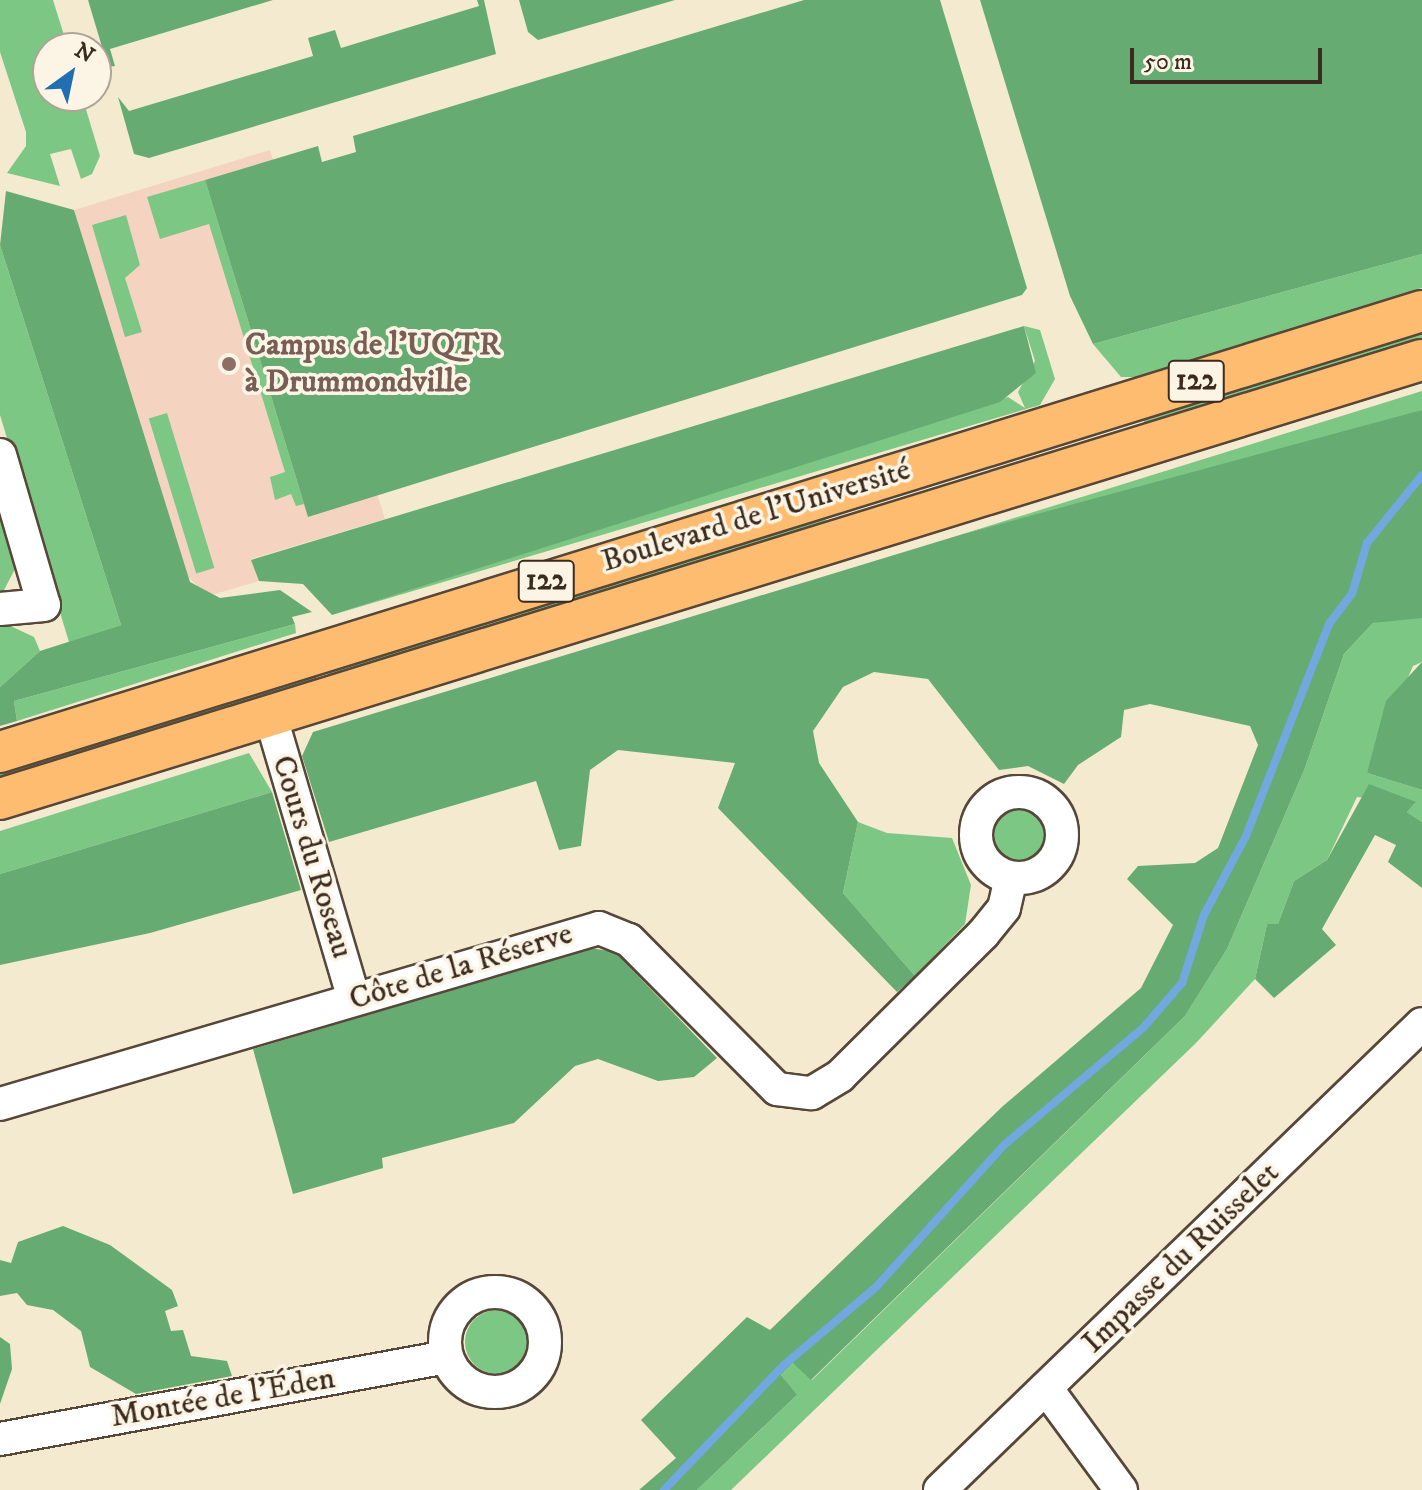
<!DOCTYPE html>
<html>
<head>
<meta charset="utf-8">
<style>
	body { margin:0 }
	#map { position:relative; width:1422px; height:1490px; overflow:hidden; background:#f3ead0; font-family:"IM FELL DW Pica",serif }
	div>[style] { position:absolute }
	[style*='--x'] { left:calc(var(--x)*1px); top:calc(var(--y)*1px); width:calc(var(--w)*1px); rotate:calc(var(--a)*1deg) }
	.built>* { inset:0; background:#f5d3c1 }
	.green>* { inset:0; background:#7dc784; transform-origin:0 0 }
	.round { border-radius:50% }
	.forest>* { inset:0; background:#66ac72 }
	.stream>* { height:8px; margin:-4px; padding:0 4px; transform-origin:4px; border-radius:4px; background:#73a7e0 }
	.roads { filter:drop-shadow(2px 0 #574739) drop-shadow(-2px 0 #574739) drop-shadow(0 2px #574739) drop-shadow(0 -2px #574739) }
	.minor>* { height:32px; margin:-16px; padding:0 16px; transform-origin:16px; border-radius:16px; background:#fff }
	.minor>.ring { margin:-16px; padding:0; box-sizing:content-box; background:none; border:32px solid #fff; border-radius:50% }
	.major>* { height:40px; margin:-20px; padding:0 20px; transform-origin:20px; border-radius:20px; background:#fdbc70 }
	.dots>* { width:22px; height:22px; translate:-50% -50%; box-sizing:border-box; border:4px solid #fcf5e5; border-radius:50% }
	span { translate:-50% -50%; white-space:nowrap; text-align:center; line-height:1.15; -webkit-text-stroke:7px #fcf5e5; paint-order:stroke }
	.shield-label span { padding:2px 6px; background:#fcf5e5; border:2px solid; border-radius:6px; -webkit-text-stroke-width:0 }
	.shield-label { font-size:30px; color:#3b2a1e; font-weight:700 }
	.education-label { font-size:32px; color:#785e54; font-weight:700 }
	.left { translate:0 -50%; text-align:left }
	.street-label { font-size:32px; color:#3b2a1e }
	.north { position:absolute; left:32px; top:32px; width:80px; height:80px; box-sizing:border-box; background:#fcf5e5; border:2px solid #afa495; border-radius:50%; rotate:33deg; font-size:22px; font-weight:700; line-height:32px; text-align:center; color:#3b2a1e }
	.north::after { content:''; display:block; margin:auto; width:28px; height:36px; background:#1f6fb2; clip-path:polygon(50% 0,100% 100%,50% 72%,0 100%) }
	.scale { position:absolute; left:1130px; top:48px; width:192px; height:36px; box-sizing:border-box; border:4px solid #3b2a1e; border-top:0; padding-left:10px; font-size:24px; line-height:28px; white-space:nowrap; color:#3b2a1e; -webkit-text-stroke:6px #fcf5e5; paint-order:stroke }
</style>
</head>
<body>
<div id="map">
	<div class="built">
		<div style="clip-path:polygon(270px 150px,385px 519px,251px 559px,259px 581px,208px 596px,185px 574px,74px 210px)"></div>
	</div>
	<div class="green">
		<div style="clip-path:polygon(0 0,53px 0,68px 48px,48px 48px,48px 96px,82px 96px,100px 156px,92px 174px,81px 179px,71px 149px,50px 154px,60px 186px,7px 173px,26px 146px,26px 132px,0 52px)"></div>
		<div style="clip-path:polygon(205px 180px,304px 504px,296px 506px,291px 494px,275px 500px,270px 477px,285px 472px,209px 224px,160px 239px,147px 197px)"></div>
		<div style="clip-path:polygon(126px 215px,140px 265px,125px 278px,142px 332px,125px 337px,92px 225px)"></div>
		<div style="clip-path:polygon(0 245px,121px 625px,69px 642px,0 415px)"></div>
		<div style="clip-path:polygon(1422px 254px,1422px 288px,1146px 377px,1121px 377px,1093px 344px)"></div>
		<div style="clip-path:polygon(1024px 326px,1040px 330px,1055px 379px,1040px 405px,332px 615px,1008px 397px,1025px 408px,1018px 392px,1035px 361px)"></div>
		<div style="clip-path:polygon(1422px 328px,1422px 339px,1348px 367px,1145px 427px,1143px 416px)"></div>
		<div style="clip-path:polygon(1422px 391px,1422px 410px,1362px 432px,963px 534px)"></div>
		<div style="left:167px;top:413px;width:162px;height:19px;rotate:73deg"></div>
		<div style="clip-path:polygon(0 504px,18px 563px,2px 594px,0 594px)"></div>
		<div style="clip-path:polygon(823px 513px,826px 521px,736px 556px,332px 682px,326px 665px)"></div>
		<div style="clip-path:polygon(1409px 615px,1422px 618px,1422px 662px,1413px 666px,1367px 773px,1422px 790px,1422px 822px,1407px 812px,1415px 803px,1357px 797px,1327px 860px,1294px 881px,1278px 924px,1267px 924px,1255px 979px,1196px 1043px,731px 1490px,697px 1490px,796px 1396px,781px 1375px,794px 1362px,812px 1380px,1185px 1016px,1227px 949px,1305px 768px,1344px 654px,1373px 623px)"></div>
		<div style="clip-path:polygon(0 621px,34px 637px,40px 651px,0 687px)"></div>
		<div style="clip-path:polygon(295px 624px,296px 633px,17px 721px,14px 701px)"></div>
		<div style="clip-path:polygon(249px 753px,272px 792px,0 874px,0 831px)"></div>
		<div class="round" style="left:993px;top:807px;width:54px;height:54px"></div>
		<div style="clip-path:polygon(858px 822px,887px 833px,952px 838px,971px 885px,965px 924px,915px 976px,843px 893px)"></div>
		<div class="round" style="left:465px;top:1310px;width:64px;height:64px"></div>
	</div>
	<div class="forest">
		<div style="clip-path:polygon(88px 0,273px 0,110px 49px,115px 66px,108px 67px)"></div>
		<div style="clip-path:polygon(477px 0,484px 0,496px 54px,149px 158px,134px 154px,118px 97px,129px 111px,313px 56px,308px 38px,335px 30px,341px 48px,479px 6px)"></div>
		<div style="clip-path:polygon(519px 0,675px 0,538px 40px,528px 32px)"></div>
		<div style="clip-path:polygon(804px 0,940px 0,1027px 288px,1022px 295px,308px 517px,205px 180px,318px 146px,322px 162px,356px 152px,353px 136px)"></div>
		<div style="clip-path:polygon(980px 0,1422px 0,1422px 254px,1093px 344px,1070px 296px)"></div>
		<div style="clip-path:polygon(6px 191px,74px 210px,190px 582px,220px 598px,280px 590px,312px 612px,292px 617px,295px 624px,14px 701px,17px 721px,0 726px,0 687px,40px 651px,121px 625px,0 245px)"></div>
		<div style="clip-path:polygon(1024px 326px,1036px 373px,1000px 402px,332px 615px,303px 584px,259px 581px,251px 560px)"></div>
		<div style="clip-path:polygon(1422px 410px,1422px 618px,1373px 623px,1344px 654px,1305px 768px,1227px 949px,1185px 1016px,811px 1380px,793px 1363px,781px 1375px,797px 1395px,697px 1490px,639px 1490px,676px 1458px,641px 1420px,747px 1317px,770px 1330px,1003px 1106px,1141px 988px,1173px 925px,1127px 879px,1138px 866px,1195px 863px,1218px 848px,1258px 745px,1250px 726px,1150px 704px,1124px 710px,1121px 737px,1078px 765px,1064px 784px,1028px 766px,999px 770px,928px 679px,874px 672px,843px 687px,813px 731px,819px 763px,858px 822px,843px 893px,915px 976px,897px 992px,718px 808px,735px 763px,618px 750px,590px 770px,581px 846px,559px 850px,536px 781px,329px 842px,302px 756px,313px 732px,963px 534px)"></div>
		<div style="clip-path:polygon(1422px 662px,1422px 790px,1367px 773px,1386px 701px)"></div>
		<div style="clip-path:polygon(315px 668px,318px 686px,0 782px,0 767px)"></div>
		<div style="clip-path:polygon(1369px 784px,1416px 802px,1407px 812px,1422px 822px,1422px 888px,1388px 862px,1396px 845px,1375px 835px,1322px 929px,1336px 945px,1274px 998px,1255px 979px,1267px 924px,1278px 924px,1294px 881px,1327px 860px)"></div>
		<div style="clip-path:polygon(272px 792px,301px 890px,150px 933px,0 965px,0 874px)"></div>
		<div style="clip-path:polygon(591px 948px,615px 952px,717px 1058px,694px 1077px,658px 1081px,598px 1059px,575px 1066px,514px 1123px,382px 1158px,383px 1168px,293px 1194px,253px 1049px)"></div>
		<div style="clip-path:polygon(63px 1226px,110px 1245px,172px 1290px,178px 1306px,165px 1311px,171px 1331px,183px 1330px,191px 1356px,227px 1361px,232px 1376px,136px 1394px,90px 1367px,81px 1331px,53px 1310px,27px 1305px,17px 1293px,0 1296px,0 1260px,11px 1263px,18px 1242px)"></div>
		<div style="clip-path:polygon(0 1337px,10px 1344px,12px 1369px,0 1404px)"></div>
	</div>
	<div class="stream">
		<div style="--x:664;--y:1490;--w:173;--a:-46.2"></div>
		<div style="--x:784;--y:1365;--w:122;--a:-40.3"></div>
		<div style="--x:877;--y:1286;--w:190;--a:-48"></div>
		<div style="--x:1004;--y:1145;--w:182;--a:-40.1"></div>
		<div style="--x:1143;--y:1028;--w:60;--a:-49.1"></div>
		<div style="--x:1182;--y:983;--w:71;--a:-72.1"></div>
		<div style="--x:1204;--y:915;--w:89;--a:-62"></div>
		<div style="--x:1246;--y:836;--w:228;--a:-68.6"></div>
		<div style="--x:1329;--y:624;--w:38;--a:-53"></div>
		<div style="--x:1352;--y:594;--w:53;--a:-73.6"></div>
		<div style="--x:1367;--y:543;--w:87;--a:-51"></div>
	</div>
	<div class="roads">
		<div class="minor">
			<div style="--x:0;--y:455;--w:156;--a:73.7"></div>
			<div style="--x:44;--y:605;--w:44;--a:174.8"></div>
			<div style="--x:270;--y:714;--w:297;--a:73.6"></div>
			<div class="ring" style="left:976px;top:792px;width:54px;height:54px"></div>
			<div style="--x:0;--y:1104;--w:624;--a:-16.37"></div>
			<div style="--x:599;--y:928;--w:32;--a:22"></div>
			<div style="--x:629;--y:940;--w:210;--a:45.2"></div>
			<div style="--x:777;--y:1089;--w:35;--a:7"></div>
			<div style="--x:812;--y:1093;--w:33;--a:-31"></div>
			<div style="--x:840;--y:1076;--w:202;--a:-44.8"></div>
			<div style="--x:983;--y:934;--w:33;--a:-51"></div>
			<div style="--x:1004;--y:908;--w:31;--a:-77"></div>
			<div class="ring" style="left:445px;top:1292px;width:68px;height:68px"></div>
			<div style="--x:1046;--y:1388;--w:127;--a:53.7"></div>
			<div style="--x:0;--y:1439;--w:454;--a:-10.4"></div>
			<div style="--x:940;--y:1490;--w:670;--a:-44.03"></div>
		</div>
		<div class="major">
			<div style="--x:0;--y:752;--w:1489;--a:-17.23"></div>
			<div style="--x:0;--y:799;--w:1488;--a:-17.16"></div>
		</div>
	</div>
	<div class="dots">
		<div style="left:229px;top:364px;background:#8d6e63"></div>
	</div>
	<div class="shield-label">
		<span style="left:1196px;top:381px">122</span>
		<span style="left:546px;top:581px">122</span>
	</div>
	<div class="education-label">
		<span class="left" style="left:245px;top:364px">Campus de l'UQTR<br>à Drummondville</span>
	</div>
	<div class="street-label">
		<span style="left:756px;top:516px;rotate:-17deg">Boulevard de l'Université</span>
		<span style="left:312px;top:857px;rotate:73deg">Cours du Roseau</span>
		<span style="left:461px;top:967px;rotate:-17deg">Côte de la Réserve</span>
		<span style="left:1181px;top:1258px;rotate:-44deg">Impasse du Ruisselet</span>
		<span style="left:223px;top:1398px;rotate:-10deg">Montée de l'Éden</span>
	</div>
	<div class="north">N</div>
	<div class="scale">50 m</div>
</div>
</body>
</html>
